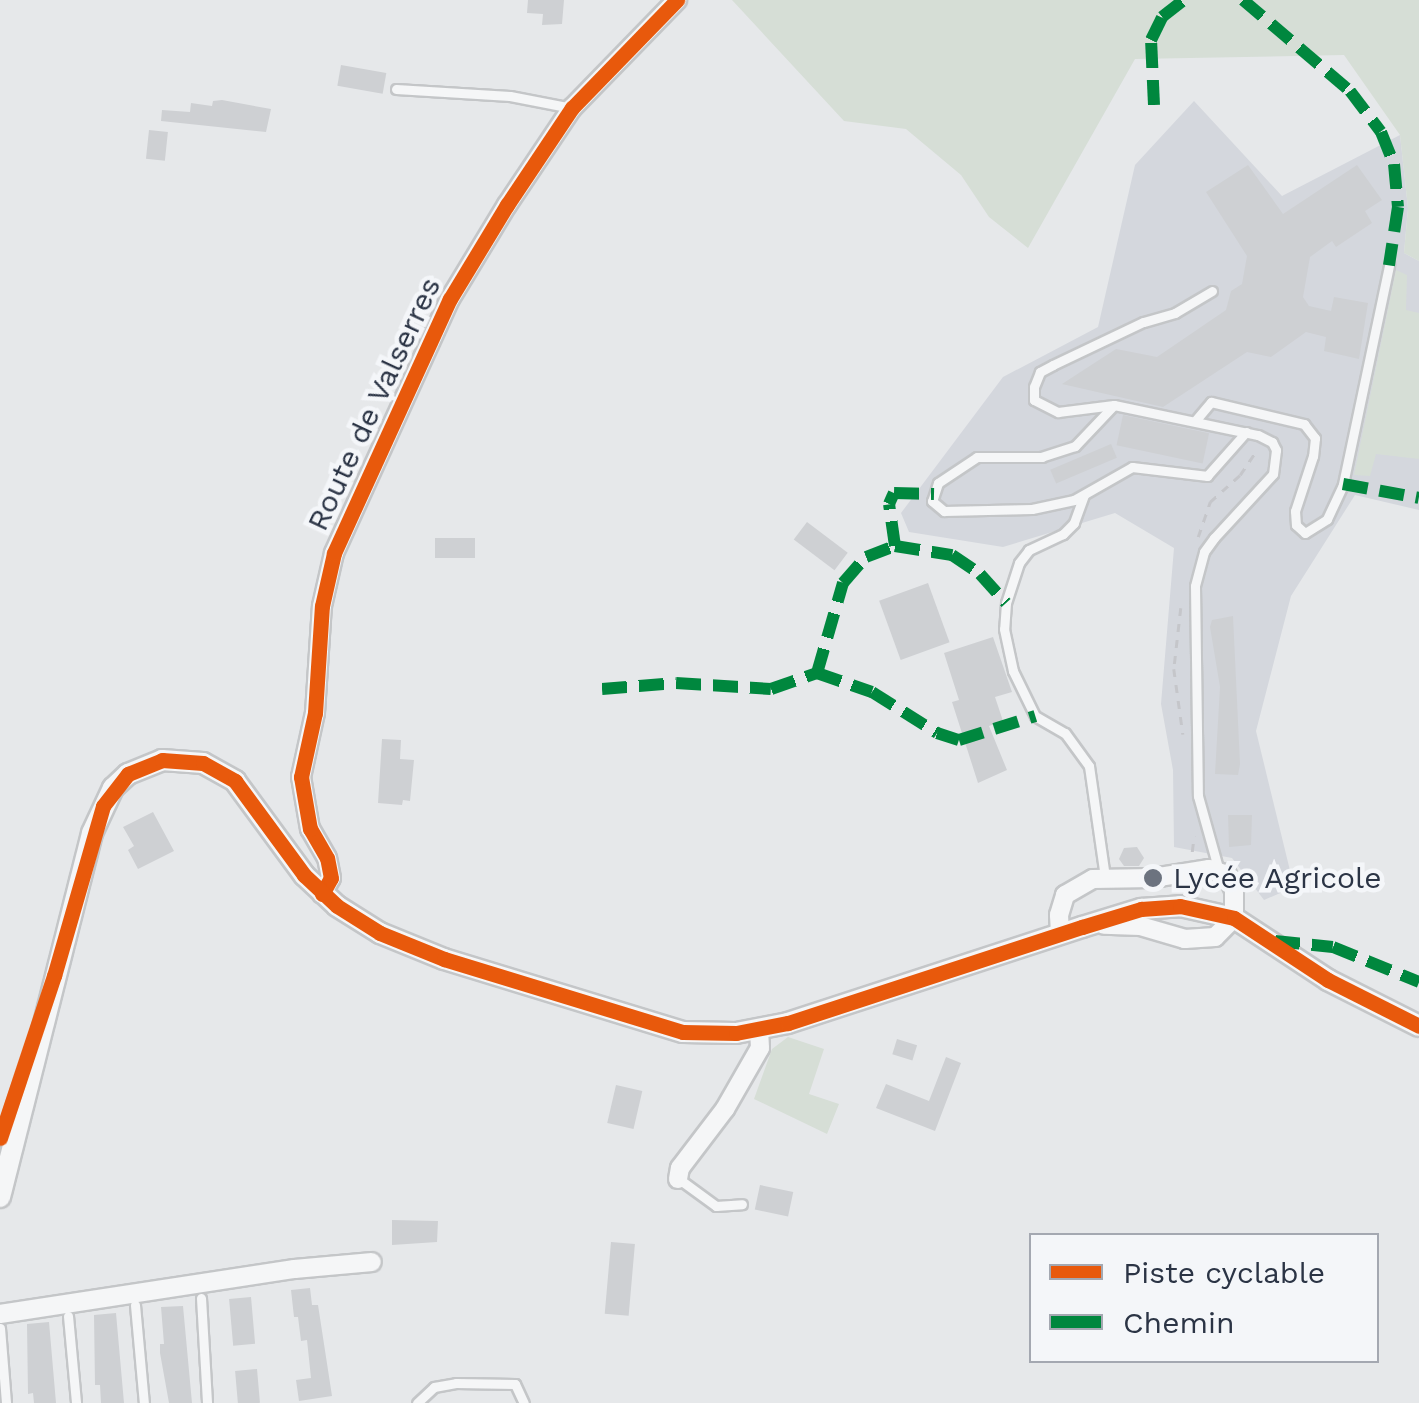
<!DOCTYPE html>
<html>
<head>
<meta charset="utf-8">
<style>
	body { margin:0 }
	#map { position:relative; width:1419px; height:1403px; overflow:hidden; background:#e6e8ea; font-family:"Work Sans",sans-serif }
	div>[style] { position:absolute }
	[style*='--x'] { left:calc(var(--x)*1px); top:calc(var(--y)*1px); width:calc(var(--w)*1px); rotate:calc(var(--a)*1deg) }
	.built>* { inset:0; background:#d4d7dd }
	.green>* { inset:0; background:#d6ded6 }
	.building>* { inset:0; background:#ced0d3; transform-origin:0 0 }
	.path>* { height:2.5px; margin-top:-1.25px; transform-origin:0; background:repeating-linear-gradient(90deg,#c5c6ca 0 8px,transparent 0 16px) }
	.roads { filter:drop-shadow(2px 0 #c4c6c8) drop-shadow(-2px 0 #c4c6c8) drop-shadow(0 2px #c4c6c8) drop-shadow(0 -2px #c4c6c8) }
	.service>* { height:9px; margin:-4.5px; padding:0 4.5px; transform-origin:4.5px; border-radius:4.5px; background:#f5f6f7 }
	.minor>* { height:18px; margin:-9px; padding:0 9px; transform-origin:9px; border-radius:9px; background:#f5f6f7 }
	.tertiary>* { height:20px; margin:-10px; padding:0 10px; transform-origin:10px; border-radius:10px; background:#f5f6f7 }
	.quiet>* { height:12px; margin-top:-6px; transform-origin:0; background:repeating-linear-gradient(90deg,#00873e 0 25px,transparent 0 37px) }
	.cycleway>* { height:15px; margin:-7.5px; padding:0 7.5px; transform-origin:7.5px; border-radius:7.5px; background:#e8590c }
	.dots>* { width:28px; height:28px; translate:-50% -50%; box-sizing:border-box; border:5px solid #f4f6f9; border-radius:50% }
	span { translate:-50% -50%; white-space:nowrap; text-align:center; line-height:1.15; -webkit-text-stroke:9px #f4f6f9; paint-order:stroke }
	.street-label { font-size:30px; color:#2b3445 }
	.poi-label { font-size:30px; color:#2b3445 }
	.left { translate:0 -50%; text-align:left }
	.legend { position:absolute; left:1029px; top:1233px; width:350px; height:130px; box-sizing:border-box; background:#f4f6f9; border:2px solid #a4a8b1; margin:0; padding:12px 18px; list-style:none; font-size:30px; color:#2b3445 }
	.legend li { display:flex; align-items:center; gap:20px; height:50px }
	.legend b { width:50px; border:2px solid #a4a8b1 }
</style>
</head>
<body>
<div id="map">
	<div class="built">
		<div style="clip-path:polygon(1194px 101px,1282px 196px,1400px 135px,1408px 208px,1404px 253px,1419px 261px,1419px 510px,1355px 495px,1291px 596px,1256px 731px,1294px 887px,1264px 900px,1232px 858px,1174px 847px,1173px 770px,1161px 704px,1174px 548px,1115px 513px,1003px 547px,909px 532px,901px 513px,1003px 377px,1098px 327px,1135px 165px)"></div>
	</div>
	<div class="green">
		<div style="clip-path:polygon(732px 0,1419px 0,1419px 261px,1404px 253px,1408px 208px,1400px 135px,1344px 55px,1135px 59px,1028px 248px,989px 217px,961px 175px,906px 129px,844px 121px)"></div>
		<div style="clip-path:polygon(1396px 270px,1407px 275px,1406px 310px,1419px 313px,1419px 459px,1376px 454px,1370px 476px,1354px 475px)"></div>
		<div style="clip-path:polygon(788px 1037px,824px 1049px,809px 1094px,839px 1104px,827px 1134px,754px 1099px,772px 1049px)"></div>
	</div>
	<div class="building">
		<div style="clip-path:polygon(528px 0,564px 0,562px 24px,542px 25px,543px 14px,527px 13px)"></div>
		<div style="left:341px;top:65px;width:46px;height:21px;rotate:10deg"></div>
		<div style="clip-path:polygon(222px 100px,271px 109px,266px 132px,161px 121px,162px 110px,190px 112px,191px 103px,212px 106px,213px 101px)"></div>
		<div style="left:149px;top:130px;width:19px;height:29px;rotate:6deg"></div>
		<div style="clip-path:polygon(1248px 165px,1283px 214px,1357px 165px,1382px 200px,1365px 211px,1372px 223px,1336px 247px,1332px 241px,1310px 257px,1303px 297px,1309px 306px,1331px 311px,1334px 297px,1368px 303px,1359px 359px,1324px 351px,1326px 337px,1306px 332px,1271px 357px,1247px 352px,1163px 407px,1062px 384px,1116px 349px,1157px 357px,1226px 310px,1231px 291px,1242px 284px,1247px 256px,1206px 192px)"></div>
		<div style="left:1123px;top:415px;width:88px;height:31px;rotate:12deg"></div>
		<div style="left:1111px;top:444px;width:15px;height:66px;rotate:67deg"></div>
		<div style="left:807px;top:522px;width:51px;height:22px;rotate:37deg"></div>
		<div style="left:435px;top:538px;width:40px;height:20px"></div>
		<div style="left:928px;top:583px;width:63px;height:52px;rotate:70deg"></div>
		<div style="clip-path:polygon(1233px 616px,1240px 764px,1238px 775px,1215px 774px,1220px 687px,1210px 627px,1212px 620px)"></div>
		<div style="clip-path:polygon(993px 637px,1012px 692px,995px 697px,1003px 721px,989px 726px,1007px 770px,978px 783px,952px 702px,959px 700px,944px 653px)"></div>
		<div style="clip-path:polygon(382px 739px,401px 740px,400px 759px,414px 760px,410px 801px,403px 800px,402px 805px,378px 803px)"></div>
		<div style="clip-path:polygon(153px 812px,174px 851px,138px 869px,128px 850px,134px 846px,123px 827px)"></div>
		<div style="clip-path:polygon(1228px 815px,1252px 815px,1251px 845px,1229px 847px)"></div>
		<div style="clip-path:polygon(1137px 847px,1144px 858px,1139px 866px,1124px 866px,1119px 859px,1124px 848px)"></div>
		<div style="left:897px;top:1039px;width:21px;height:16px;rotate:17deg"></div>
		<div style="clip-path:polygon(946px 1057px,961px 1063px,935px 1131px,876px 1108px,886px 1084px,929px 1101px)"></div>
		<div style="left:616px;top:1085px;width:27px;height:39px;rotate:13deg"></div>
		<div style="left:760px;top:1185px;width:34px;height:25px;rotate:12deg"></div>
		<div style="clip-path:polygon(392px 1220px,438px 1221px,437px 1242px,392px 1245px)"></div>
		<div style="left:611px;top:1242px;width:24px;height:72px;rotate:5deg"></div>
		<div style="clip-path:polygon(310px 1288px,312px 1305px,318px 1305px,332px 1396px,299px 1401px,296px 1380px,311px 1378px,307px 1340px,301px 1341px,298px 1317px,294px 1317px,291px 1290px)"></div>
		<div style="left:251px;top:1297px;width:47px;height:22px;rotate:85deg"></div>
		<div style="clip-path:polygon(183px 1306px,192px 1403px,169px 1403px,160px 1353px,160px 1344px,164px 1344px,161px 1307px)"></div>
		<div style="clip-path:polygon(116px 1313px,124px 1403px,101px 1403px,100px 1385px,95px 1385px,94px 1315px)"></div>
		<div style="clip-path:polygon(49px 1322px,56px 1403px,34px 1403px,33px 1393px,28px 1394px,27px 1324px)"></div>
		<div style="left:257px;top:1369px;width:34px;height:22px;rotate:85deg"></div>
	</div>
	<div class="path">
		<div style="--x:1198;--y:537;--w:37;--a:-71"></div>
		<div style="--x:1210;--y:502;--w:40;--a:-42"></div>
		<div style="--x:1240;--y:475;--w:29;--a:-56"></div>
		<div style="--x:1181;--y:608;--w:61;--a:96.5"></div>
		<div style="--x:1174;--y:669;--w:66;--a:82.1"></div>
		<div style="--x:1192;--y:852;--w:16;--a:-83"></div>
	</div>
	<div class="roads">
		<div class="service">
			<div style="--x:396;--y:89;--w:114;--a:3.5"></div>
			<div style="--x:510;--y:96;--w:63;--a:11"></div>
			<div style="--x:1212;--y:291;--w:43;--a:149.3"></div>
			<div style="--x:1175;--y:313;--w:33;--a:164"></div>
			<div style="--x:1143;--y:322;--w:100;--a:154.5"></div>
			<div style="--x:1053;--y:365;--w:15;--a:152"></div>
			<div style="--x:1040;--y:372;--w:16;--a:112"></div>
			<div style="--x:1034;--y:387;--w:13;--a:90"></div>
			<div style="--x:1034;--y:400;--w:27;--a:27"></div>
			<div style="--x:1058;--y:412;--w:56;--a:-7.1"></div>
			<div style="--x:1114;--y:405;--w:147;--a:11.8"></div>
			<div style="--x:1258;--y:435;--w:16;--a:27"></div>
			<div style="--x:1272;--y:442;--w:9;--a:63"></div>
			<div style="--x:1276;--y:450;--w:24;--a:97"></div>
			<div style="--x:1273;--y:474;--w:87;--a:132.7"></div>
			<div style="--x:1214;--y:538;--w:17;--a:126"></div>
			<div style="--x:1204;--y:552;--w:35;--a:105"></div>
			<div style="--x:1195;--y:586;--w:210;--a:89.2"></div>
			<div style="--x:1198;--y:796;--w:78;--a:74.4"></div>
			<div style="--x:1114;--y:405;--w:57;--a:133.6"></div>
			<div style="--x:1075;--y:446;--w:35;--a:162"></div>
			<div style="--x:1042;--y:457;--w:65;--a:180"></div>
			<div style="--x:977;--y:457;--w:47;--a:146.3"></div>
			<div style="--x:938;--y:483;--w:19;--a:108"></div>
			<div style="--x:932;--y:501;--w:16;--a:40"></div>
			<div style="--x:944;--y:511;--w:88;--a:-1.3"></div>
			<div style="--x:1032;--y:509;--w:43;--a:-12.1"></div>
			<div style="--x:1074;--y:500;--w:67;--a:-29.6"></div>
			<div style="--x:1132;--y:467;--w:76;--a:6.8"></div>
			<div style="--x:1207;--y:476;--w:59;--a:-48.4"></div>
			<div style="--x:1195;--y:421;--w:25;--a:-50"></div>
			<div style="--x:1211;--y:402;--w:96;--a:13.3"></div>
			<div style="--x:1304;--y:424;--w:18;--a:52"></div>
			<div style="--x:1315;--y:438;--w:18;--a:96"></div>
			<div style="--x:1313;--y:456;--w:58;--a:108.1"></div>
			<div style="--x:1295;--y:511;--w:14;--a:86"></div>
			<div style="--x:1296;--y:525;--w:12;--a:42"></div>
			<div style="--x:1305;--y:533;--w:26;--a:-32"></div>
			<div style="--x:1327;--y:519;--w:38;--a:-65"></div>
			<div style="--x:1343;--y:484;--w:224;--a:-78.1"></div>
			<div style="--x:1084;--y:495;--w:30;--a:110"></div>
			<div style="--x:1074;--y:523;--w:16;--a:135"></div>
			<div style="--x:1063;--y:534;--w:38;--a:155"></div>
			<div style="--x:1029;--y:550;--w:16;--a:128"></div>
			<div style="--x:1019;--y:563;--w:42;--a:108"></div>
			<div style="--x:1006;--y:603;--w:26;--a:94"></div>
			<div style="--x:1004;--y:629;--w:43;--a:77.9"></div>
			<div style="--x:1013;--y:671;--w:50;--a:63.9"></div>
			<div style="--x:1035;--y:716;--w:34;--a:30"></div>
			<div style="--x:1065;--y:733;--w:41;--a:54"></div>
			<div style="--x:1089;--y:766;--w:112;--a:81.8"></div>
			<div style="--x:679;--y:1179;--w:46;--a:36.1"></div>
			<div style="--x:716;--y:1206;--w:26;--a:-4"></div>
			<div style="--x:201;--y:1298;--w:105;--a:86.7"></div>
			<div style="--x:135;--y:1305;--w:98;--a:84.8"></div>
			<div style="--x:68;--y:1316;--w:87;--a:84.7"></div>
			<div style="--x:0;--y:1328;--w:75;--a:85.4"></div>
			<div style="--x:417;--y:1403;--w:23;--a:-43"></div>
			<div style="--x:434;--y:1387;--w:22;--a:-10"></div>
			<div style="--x:456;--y:1383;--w:59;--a:1"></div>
			<div style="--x:515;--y:1384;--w:21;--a:65"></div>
		</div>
		<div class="minor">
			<div style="--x:322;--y:894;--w:18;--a:-61"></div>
			<div style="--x:331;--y:878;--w:20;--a:-101"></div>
			<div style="--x:327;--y:858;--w:34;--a:-120"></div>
			<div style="--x:310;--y:829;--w:53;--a:-99.8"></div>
			<div style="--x:301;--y:777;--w:66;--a:-77.7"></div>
			<div style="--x:315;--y:713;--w:107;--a:-86.3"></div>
			<div style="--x:322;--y:606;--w:54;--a:-77.2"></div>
			<div style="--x:334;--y:553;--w:279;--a:-65.5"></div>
			<div style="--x:450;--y:299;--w:110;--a:-58.8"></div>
			<div style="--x:507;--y:205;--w:117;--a:-56.2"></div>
			<div style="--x:572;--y:108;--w:151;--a:-45.8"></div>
			<div style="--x:1060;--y:934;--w:19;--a:-93"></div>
			<div style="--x:1059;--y:915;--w:21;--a:-73"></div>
			<div style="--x:1065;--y:895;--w:32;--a:-30"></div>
			<div style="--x:1093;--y:879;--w:60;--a:-1"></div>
			<div style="--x:1153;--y:878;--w:57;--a:-9.1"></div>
			<div style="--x:1209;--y:869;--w:19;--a:18"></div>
			<div style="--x:1227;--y:875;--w:17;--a:65"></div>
			<div style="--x:1234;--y:890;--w:28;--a:90"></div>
			<div style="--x:1234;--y:918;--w:27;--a:135"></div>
			<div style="--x:1215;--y:937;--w:30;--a:176"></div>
			<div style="--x:1185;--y:939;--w:47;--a:-163.9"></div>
			<div style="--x:1140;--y:926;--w:36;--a:-178"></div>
			<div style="--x:678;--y:1179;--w:11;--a:-80"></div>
			<div style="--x:680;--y:1168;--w:74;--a:-52.7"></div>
			<div style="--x:725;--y:1109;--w:70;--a:-60.2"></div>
			<div style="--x:760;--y:1048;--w:18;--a:-93"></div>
			<div style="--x:0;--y:1314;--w:298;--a:-8.7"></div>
			<div style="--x:295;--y:1269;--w:77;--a:-5.2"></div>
		</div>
		<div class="tertiary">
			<div style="--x:0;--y:1197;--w:375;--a:-75.8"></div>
			<div style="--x:92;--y:833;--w:50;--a:-65"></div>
			<div style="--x:113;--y:788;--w:21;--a:-43"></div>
			<div style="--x:128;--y:774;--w:37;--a:-22"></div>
			<div style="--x:162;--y:760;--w:41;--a:4.2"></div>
			<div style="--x:203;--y:763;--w:37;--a:29"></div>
			<div style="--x:235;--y:781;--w:117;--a:53.7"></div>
			<div style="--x:304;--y:875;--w:45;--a:43.2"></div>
			<div style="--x:337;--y:906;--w:51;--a:32.1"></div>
			<div style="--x:380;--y:933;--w:69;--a:22.1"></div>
			<div style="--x:444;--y:959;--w:250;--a:17"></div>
			<div style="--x:683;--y:1032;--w:53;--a:1.1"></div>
			<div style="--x:736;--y:1033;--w:53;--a:-10.9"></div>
			<div style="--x:788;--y:1023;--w:309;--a:-18.1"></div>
			<div style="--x:1082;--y:927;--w:62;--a:-17"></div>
			<div style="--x:1141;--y:909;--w:39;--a:-4"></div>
			<div style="--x:1180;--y:906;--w:55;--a:12.5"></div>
			<div style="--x:1234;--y:918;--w:113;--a:33.4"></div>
			<div style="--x:1328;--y:980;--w:102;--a:26.8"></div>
		</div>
	</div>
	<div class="quiet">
		<div style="--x:1243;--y:0;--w:140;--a:40.4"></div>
		<div style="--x:1350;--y:91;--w:51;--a:52.9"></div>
		<div style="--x:1381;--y:132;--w:35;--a:68"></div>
		<div style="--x:1394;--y:164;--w:43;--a:84.7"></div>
		<div style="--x:1398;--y:207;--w:59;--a:98.8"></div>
		<div style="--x:1154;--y:105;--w:65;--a:-92.6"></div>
		<div style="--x:1151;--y:40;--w:25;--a:-64"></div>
		<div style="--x:1162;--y:17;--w:28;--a:-38"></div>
		<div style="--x:1343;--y:484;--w:77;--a:10.4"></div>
		<div style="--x:895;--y:546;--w:42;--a:-98.1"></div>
		<div style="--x:889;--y:504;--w:12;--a:-66"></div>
		<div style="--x:894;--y:493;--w:40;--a:1.4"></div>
		<div style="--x:817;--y:673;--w:94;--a:-73.9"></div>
		<div style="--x:843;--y:583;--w:35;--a:-49"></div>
		<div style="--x:866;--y:557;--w:31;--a:-21"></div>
		<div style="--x:895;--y:546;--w:58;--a:9"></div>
		<div style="--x:952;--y:555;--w:34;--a:34"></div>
		<div style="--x:980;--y:574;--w:39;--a:48"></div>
		<div style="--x:602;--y:689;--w:74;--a:-4.6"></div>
		<div style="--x:676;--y:683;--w:95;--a:3.6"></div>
		<div style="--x:771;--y:689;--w:49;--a:-19.2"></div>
		<div style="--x:817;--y:673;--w:58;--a:19.1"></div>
		<div style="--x:872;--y:692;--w:77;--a:32.2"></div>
		<div style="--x:937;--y:733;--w:23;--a:18"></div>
		<div style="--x:959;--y:740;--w:80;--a:-17.5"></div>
		<div style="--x:1275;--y:941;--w:58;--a:5.9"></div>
		<div style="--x:1333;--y:947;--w:93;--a:22.1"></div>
	</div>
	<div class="cycleway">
		<div style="--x:322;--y:894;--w:18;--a:-61"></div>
		<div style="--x:331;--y:878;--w:20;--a:-101"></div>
		<div style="--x:327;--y:858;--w:34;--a:-120"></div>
		<div style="--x:310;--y:829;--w:53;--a:-99.8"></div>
		<div style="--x:301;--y:777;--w:66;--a:-77.7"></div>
		<div style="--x:315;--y:713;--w:107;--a:-86.3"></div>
		<div style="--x:322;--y:606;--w:54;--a:-77.2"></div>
		<div style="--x:334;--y:553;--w:279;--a:-65.5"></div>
		<div style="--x:450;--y:299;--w:110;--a:-58.8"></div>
		<div style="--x:507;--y:205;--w:117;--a:-56.2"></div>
		<div style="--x:572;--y:108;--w:151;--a:-45.8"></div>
		<div style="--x:0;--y:1138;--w:171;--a:-71.6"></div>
		<div style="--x:54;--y:976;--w:177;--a:-73.9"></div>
		<div style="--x:103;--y:806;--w:41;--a:-52"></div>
		<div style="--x:128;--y:774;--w:37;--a:-22"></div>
		<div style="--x:162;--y:760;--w:41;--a:4.2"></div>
		<div style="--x:203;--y:763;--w:37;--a:29"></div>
		<div style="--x:235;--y:781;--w:117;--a:53.7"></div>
		<div style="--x:304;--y:875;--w:45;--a:43.2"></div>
		<div style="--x:337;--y:906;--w:51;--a:32.1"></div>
		<div style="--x:380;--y:933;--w:69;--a:22.1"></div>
		<div style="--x:444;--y:959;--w:250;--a:17"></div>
		<div style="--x:683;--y:1032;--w:53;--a:1.1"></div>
		<div style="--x:736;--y:1033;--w:53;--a:-10.9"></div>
		<div style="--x:788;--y:1023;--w:309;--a:-18.1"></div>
		<div style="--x:1082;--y:927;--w:62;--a:-17"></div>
		<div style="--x:1141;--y:909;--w:39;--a:-4"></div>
		<div style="--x:1180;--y:906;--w:55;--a:12.5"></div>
		<div style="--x:1234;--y:918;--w:113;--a:33.4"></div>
		<div style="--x:1328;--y:980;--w:102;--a:26.8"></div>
	</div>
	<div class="dots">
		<div style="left:1153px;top:878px;background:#6c737f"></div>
	</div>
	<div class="street-label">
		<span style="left:374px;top:404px;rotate:-65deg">Route de Valserres</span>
	</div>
	<div class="poi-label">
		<span class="left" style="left:1173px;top:878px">Lycée Agricole</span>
	</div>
	<ul class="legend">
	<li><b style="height:12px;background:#e8590c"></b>Piste cyclable</li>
	<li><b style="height:12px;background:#00873e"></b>Chemin</li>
	</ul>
</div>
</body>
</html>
